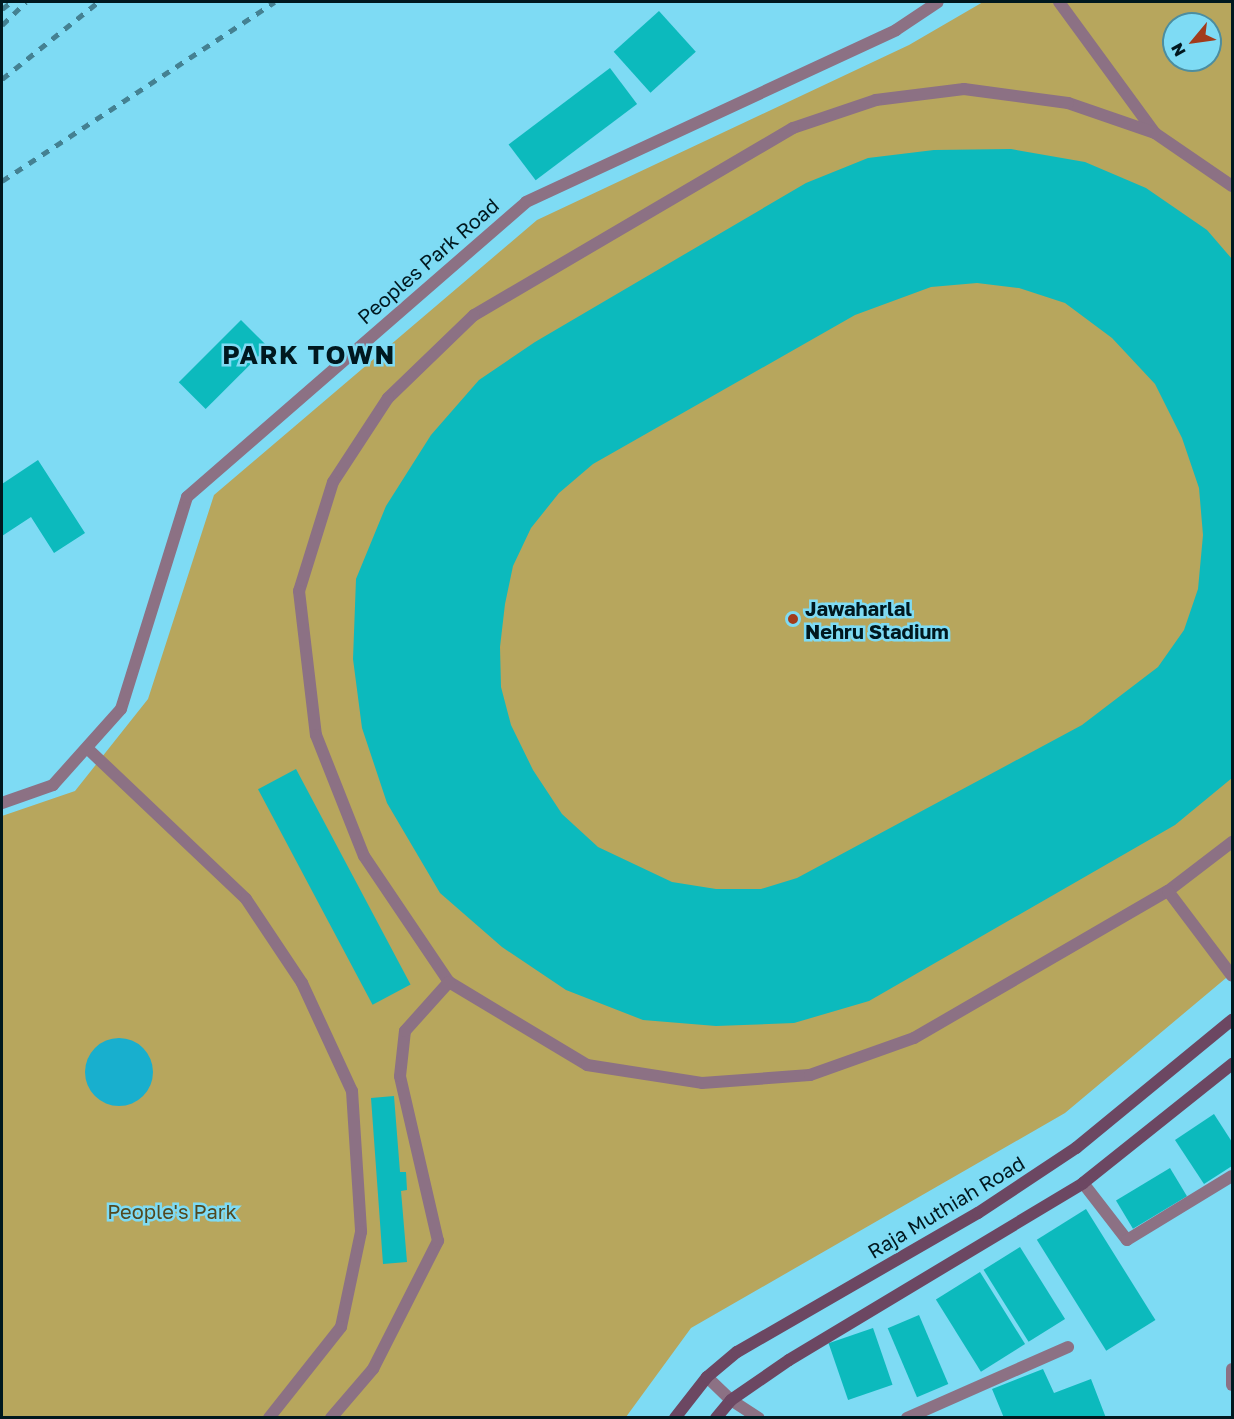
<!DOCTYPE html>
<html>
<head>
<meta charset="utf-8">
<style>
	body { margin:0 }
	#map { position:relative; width:1234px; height:1419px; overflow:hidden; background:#7edbf4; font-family:"Golos Text",sans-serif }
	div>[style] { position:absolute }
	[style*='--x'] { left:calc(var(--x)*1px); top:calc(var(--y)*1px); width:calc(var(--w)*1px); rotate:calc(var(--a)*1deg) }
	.green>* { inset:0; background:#b7a65d }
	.water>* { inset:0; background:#18afce }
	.round { border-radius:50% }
	.building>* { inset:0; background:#0cbabd; transform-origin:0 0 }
	.lane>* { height:12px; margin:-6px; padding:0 6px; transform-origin:6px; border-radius:6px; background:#8c7184 }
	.street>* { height:12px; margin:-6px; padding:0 6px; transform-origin:6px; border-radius:6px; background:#8c7184 }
	.secondary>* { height:12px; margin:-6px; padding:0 6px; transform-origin:6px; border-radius:6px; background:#6c4762 }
	.rail>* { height:4.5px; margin-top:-2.25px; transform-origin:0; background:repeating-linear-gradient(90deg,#448192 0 8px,transparent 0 16px) }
	.dots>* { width:16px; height:16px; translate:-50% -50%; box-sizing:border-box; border:3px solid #7edbf4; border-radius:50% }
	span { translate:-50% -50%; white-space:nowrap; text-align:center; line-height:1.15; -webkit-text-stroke:5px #7edbf4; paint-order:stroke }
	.street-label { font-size:20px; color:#00181f }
	.poi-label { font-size:20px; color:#00181f; font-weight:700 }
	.left { translate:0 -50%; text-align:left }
	.park-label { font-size:20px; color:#524920 }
	.district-label { font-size:26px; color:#00181f; font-weight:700; letter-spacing:1.5px }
	.frame { position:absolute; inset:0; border:3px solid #00181f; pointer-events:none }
	.north { position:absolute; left:1162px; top:12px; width:60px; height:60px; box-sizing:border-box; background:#7edbf4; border:2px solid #4c8d9f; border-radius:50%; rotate:241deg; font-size:16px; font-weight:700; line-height:24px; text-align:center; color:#00181f }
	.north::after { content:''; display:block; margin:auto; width:21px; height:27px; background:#a23b1b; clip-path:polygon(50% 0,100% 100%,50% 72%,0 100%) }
</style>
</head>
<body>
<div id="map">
	<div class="green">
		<div style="clip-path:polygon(evenodd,983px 2px,1232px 2px,1232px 973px,1065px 1113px,691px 1328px,626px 1417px,2px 1417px,2px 816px,75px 791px,148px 699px,214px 495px,537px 220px,909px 45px,983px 2px,1174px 24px,1210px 24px,1210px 60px,1174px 60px,1174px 24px)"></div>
	</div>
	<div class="water">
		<div class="round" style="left:85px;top:1038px;width:68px;height:68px"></div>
	</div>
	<div class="building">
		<div style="left:659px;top:11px;width:55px;height:61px;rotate:48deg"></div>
		<div style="left:610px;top:68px;width:45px;height:127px;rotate:53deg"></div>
		<div style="clip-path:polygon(evenodd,1011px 149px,1085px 162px,1146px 188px,1207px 230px,1232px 259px,1232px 778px,1175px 825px,869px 1001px,794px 1023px,716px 1026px,643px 1020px,566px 990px,502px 947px,440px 893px,387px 803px,362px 728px,353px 659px,356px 579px,386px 506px,431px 435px,479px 380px,535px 342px,806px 183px,868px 158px,934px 150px,1011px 149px,977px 283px,1019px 288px,1065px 303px,1112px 338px,1155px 384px,1182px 438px,1199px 488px,1203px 535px,1198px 589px,1184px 630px,1158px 667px,1082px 725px,797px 878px,761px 889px,716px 889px,672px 882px,598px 847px,562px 814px,533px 770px,511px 725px,501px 687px,500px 647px,505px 604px,513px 566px,531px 528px,559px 493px,593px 464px,855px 315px,931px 287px,977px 283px)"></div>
		<div style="left:241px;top:320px;width:38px;height:88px;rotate:45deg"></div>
		<div style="clip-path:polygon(38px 460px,85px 533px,54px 553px,31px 517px,2px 536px,2px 484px)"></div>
		<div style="left:296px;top:769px;width:244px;height:43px;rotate:62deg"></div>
		<div style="clip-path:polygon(394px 1096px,400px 1172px,406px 1172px,407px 1190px,401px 1191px,407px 1262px,383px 1264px,371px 1098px)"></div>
		<div style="clip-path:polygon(1214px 1114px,1232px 1142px,1232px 1166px,1204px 1184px,1175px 1140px)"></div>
		<div style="left:1170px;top:1168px;width:33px;height:63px;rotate:59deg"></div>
		<div style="left:1086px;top:1209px;width:131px;height:58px;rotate:58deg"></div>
		<div style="left:1020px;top:1247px;width:85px;height:43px;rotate:58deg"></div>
		<div style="left:980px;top:1272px;width:85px;height:52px;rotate:58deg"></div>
		<div style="left:919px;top:1315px;width:75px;height:34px;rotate:67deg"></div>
		<div style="left:873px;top:1328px;width:60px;height:47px;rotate:71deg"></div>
		<div style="clip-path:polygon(1043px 1369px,1054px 1393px,1091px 1379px,1106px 1418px,1004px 1418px,992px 1389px)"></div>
	</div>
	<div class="lane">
		<div style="--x:1059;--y:2;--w:162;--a:53.8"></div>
		<div style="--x:1232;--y:186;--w:93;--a:-145.5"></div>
		<div style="--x:1155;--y:133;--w:92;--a:-161"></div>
		<div style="--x:1068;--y:103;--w:105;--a:-172.3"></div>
		<div style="--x:964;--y:89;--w:89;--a:172.9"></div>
		<div style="--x:876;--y:100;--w:88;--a:161.4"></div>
		<div style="--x:793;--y:128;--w:370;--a:149.6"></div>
		<div style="--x:474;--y:315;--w:120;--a:136"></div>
		<div style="--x:388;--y:398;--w:100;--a:123.2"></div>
		<div style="--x:333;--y:482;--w:114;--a:107.3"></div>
		<div style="--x:299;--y:591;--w:145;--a:83.3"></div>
		<div style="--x:316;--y:735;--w:130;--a:68.4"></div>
		<div style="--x:364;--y:856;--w:152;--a:56"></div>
		<div style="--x:449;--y:982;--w:161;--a:31"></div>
		<div style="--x:587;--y:1065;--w:116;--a:8.9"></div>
		<div style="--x:702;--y:1083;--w:108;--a:-4.2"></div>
		<div style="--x:810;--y:1075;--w:110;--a:-19.6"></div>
		<div style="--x:914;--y:1038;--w:293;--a:-30.1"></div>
		<div style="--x:1168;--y:891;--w:81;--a:-37.4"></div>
		<div style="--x:87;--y:748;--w:219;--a:43.5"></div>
		<div style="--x:246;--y:899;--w:101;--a:56.3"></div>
		<div style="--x:302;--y:983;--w:119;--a:65.2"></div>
		<div style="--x:352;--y:1091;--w:141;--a:86.3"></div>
		<div style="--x:361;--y:1232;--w:97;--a:101.9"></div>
		<div style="--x:341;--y:1327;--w:116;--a:128.4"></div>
		<div style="--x:2;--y:803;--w:54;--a:-19.4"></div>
		<div style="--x:53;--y:785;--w:102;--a:-48.2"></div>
		<div style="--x:121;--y:709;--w:222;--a:-72.7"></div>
		<div style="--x:187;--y:497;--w:449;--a:-41"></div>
		<div style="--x:526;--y:202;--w:408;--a:-24.9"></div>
		<div style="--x:896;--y:30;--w:50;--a:-33.7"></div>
		<div style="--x:1168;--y:891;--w:106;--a:53"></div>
		<div style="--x:731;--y:1400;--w:33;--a:33"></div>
		<div style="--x:331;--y:1418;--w:65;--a:-49.4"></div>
		<div style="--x:373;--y:1369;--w:144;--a:-63.1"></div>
		<div style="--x:438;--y:1241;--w:169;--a:-103"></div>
		<div style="--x:400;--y:1076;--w:45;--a:-83.7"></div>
		<div style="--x:405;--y:1031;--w:66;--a:-48.1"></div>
		<div style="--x:907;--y:1418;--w:176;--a:-23.8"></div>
	</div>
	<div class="street">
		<div style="--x:1083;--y:1183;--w:72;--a:52.3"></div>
		<div style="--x:1127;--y:1240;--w:123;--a:-31.4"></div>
		<div style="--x:1232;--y:1369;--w:16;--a:90"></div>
		<div style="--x:707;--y:1377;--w:33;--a:44"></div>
	</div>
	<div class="secondary">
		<div style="--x:675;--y:1418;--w:52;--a:-52"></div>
		<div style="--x:707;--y:1377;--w:39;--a:-40"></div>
		<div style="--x:737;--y:1352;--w:278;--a:-30"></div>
		<div style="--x:978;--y:1213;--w:118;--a:-33.6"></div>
		<div style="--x:1076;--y:1148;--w:202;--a:-39.4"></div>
		<div style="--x:716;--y:1418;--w:23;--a:-50"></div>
		<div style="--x:731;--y:1400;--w:70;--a:-34.6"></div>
		<div style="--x:789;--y:1360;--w:343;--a:-31"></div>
		<div style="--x:1083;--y:1183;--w:191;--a:-38.6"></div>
	</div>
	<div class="rail">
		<div style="--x:2;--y:9;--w:11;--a:-38"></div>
		<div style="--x:2;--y:25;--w:33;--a:-44"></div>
		<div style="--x:2;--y:79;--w:123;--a:-38.7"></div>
		<div style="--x:2;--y:181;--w:326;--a:-33.3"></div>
	</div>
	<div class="dots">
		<div style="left:793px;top:619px;background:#a23b1b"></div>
	</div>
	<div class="street-label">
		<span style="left:428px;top:261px;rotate:-41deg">Peoples Park Road</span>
		<span style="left:946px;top:1207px;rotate:-31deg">Raja Muthiah Road</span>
	</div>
	<div class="poi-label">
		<span class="left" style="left:805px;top:620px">Jawaharlal<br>Nehru Stadium</span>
	</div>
	<div class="park-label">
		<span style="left:172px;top:1211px">People's Park</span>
	</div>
	<div class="district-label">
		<span style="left:309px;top:355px">PARK TOWN</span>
	</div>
	<div class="frame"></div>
	<div class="north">N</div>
</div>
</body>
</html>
